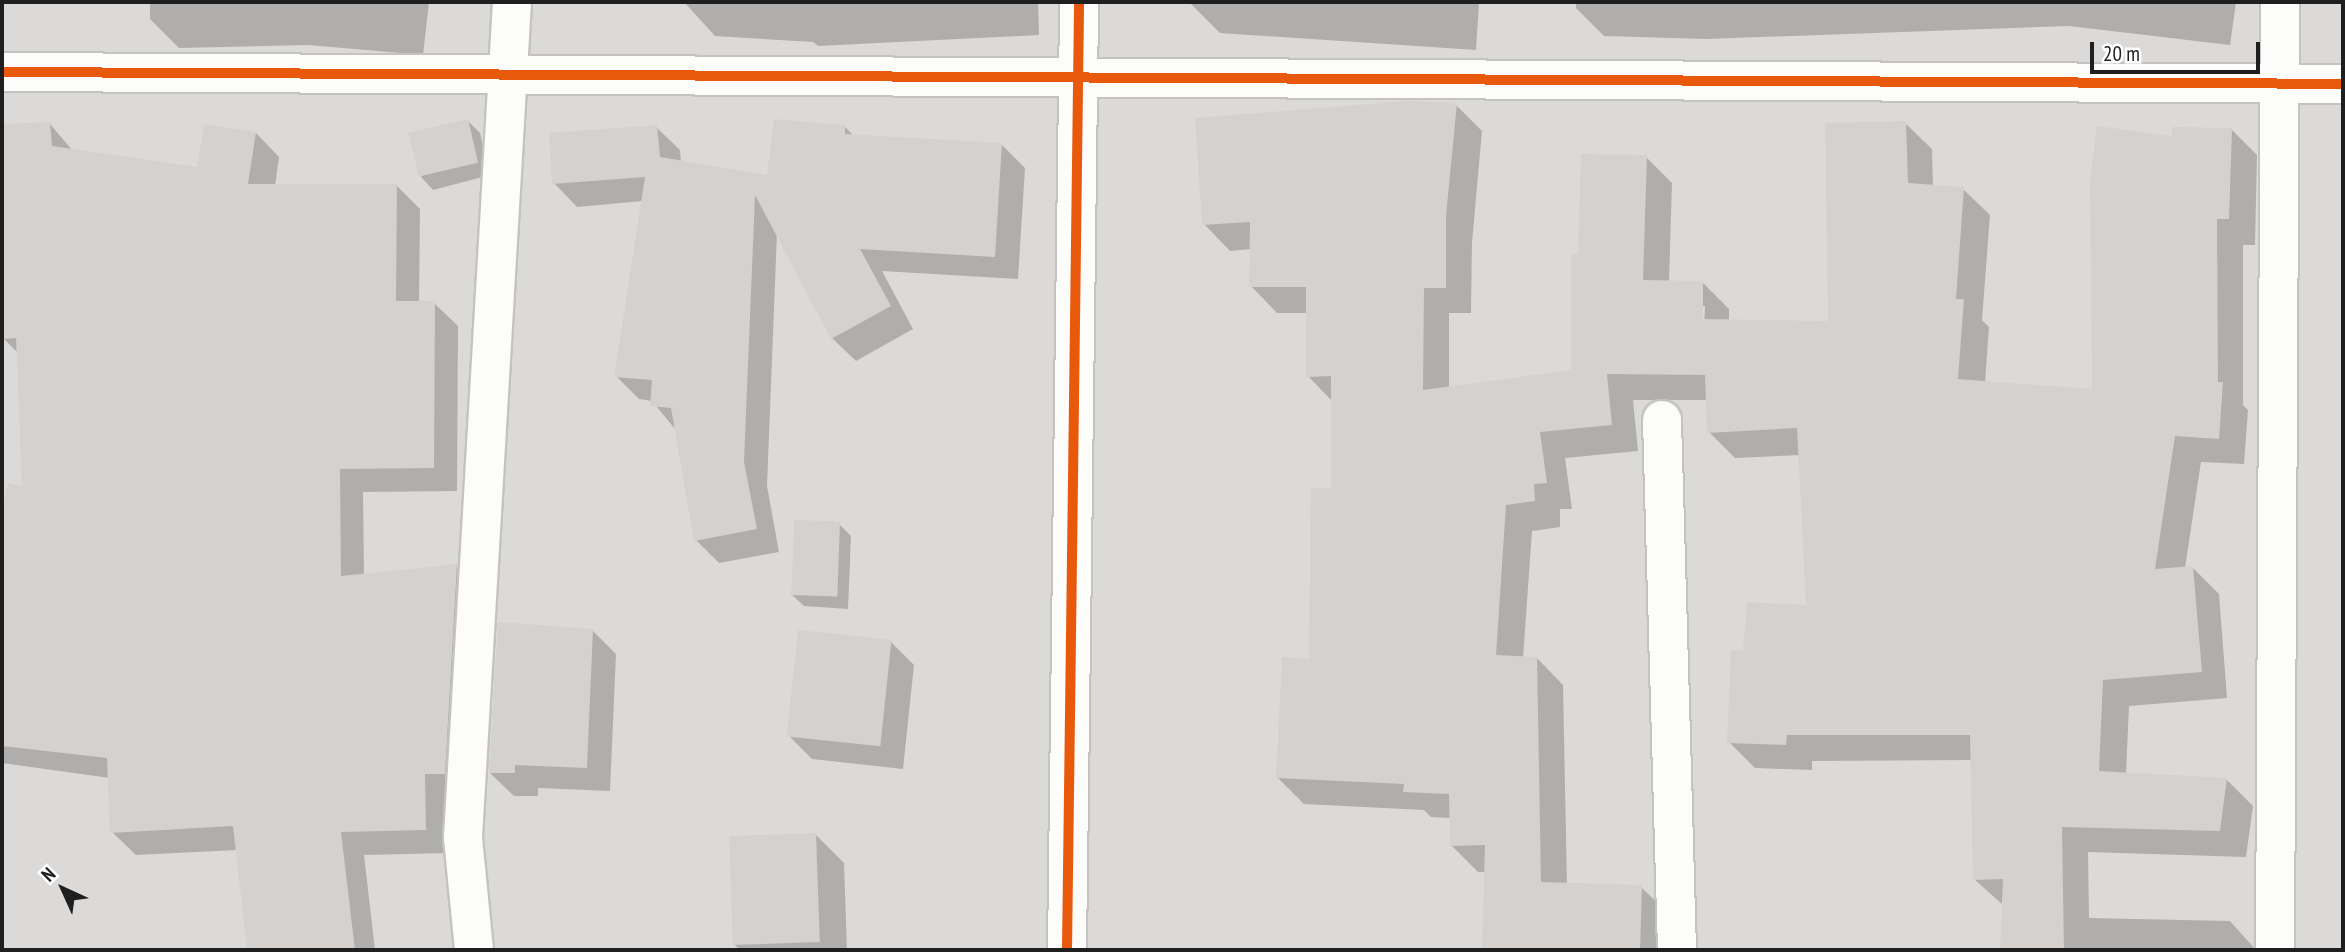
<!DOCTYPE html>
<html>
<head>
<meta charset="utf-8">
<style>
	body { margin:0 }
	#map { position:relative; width:2345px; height:952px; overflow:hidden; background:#edeae7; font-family:"PT Sans Narrow",sans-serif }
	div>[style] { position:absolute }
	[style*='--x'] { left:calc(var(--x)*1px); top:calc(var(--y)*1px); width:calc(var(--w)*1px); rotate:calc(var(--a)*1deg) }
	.residential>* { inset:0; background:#dcdad9; transform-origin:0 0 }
	.shadow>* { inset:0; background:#0003 }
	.building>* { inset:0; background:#d4d1ce; transform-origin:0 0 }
	.roads { filter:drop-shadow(2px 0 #c4c3c2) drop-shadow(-2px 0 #c4c3c2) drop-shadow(0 2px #c4c3c2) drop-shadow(0 -2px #c4c3c2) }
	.minor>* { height:38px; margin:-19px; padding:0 19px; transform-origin:19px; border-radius:19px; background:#fcfcfb }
	.cycleway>* { height:10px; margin:-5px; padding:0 5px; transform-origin:5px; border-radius:5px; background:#e8590c }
	span { translate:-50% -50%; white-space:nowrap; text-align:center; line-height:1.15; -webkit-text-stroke:5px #fff; paint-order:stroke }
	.frame { position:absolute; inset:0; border:4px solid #1f1f1f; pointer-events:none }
	.north { position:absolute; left:28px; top:854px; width:70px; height:70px; -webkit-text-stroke:5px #fff; paint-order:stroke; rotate:315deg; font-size:19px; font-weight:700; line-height:28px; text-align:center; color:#1f1f1f }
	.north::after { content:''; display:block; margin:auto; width:24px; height:32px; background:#1f1f1f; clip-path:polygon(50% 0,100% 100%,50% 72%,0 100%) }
	.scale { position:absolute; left:2090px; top:42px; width:170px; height:32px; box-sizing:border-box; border:4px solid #1f1f1f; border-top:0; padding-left:9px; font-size:21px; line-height:24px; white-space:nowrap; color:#1f1f1f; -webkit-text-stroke:5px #fff; paint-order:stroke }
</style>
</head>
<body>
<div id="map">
	<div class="residential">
		<div style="left:2px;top:2px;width:2341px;height:948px"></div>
	</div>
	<div class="shadow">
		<div style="clip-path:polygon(150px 2px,429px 2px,423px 55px,308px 45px,179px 48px,150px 19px)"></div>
		<div style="clip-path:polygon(684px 2px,1038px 2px,1039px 35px,818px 46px,813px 42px,715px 36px)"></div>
		<div style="clip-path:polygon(1479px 2px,1476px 50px,1220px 33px,1190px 3px)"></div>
		<div style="clip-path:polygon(1576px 2px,2236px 2px,2230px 45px,2069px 26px,1706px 39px,1604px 36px,1576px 8px)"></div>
		<div style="clip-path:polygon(evenodd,1456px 105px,1482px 131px,1472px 243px,1471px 313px,1449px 313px,1449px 388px,1573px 371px,1580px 256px,1646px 157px,1672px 183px,1669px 282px,1703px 283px,1729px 309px,1729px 321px,1830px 322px,1905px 123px,1932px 149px,1933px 187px,1963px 189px,1990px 215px,1982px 320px,1989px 327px,1985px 383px,2094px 391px,2174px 138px,2231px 129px,2257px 155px,2255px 245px,2243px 245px,2243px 405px,2248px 410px,2244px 464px,2201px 462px,2185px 568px,2193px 568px,2219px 594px,2227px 698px,2129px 706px,2126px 775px,2227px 780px,2253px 806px,2246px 857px,2088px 852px,2089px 918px,2230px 921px,2256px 950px,2002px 950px,2003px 905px,1974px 879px,1972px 760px,1812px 761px,1812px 770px,1755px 768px,1729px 742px,1745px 653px,1807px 607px,1800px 455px,1735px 458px,1709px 432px,1708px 400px,1633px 400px,1638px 451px,1565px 458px,1572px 509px,1560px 509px,1560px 527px,1532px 531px,1523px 658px,1537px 658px,1563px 685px,1567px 885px,1641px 887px,1668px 913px,1666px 950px,1483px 950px,1486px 872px,1478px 872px,1452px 846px,1451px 818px,1431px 817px,1424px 810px,1304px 804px,1277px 777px,1311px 660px,1333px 490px,1332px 401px,1308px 376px,1308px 313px,1277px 313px,1251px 286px,1251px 249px,1230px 251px,1204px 224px,1456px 105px,1701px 306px,1705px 306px,1704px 328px,1701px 328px,1701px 306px)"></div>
		<div style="clip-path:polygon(468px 121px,480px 133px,490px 175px,433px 190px,421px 177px)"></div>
		<div style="clip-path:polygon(50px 124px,73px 151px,199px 169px,256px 133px,279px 157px,275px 186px,396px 185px,420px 209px,419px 303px,434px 303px,458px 326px,457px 491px,363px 492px,364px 575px,456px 566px,480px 589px,449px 853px,364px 855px,375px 950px,249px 950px,237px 850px,136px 855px,112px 832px,110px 778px,2px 763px,2px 519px,9px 485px,24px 488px,18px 353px,3px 338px,3px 126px)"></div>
		<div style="clip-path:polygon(656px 127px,680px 150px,681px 163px,769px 177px,845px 127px,854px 136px,1002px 145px,1025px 168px,1018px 279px,882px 271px,913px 329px,856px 361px,832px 338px,777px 233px,767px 486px,779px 552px,719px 563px,696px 540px,675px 429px,652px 401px,639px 399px,616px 376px,643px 201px,577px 207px,554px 183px)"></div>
		<div style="clip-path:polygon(839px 524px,851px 536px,848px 609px,804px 606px,791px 594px)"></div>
		<div style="clip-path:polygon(592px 630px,616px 654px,610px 791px,538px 788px,538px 796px,514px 796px,490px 773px)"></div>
		<div style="clip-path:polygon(890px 641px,914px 665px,903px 769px,812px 759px,789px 736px)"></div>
		<div style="clip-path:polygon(815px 834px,844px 863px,847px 950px,740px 950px,735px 945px)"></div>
	</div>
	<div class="building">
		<div style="clip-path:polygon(1408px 101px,1457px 103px,1446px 216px,1446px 288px,1424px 288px,1423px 390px,1571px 370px,1571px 254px,1578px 254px,1581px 154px,1647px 155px,1643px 280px,1703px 281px,1703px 319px,1828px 321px,1825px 123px,1906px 121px,1908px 183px,1964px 187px,1956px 299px,1964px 299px,1958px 379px,2092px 389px,2090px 182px,2097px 126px,2172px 136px,2172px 127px,2232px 128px,2229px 219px,2217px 219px,2218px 382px,2223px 382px,2219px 439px,2175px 436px,2155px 569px,2193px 566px,2202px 672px,2103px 680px,2099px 771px,2227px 778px,2220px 831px,2062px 827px,2064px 950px,2000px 950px,2003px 879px,1973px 880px,1970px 735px,1787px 735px,1786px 745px,1727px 743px,1731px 650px,1743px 651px,1747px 602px,1806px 605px,1797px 428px,1707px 433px,1705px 375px,1607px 374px,1612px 425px,1540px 432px,1547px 483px,1534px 484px,1535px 501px,1506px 505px,1496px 655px,1537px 657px,1541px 882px,1642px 885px,1640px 950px,1482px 950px,1485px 845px,1450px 846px,1449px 794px,1403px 792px,1404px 784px,1276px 778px,1282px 657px,1309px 659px,1311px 488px,1331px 488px,1331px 376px,1306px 377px,1306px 287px,1249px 287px,1250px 222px,1202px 225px,1195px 118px)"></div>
		<div style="left:468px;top:119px;width:45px;height:61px;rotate:77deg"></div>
		<div style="clip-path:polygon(774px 119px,845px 125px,845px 134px,1002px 143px,995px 257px,860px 249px,891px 306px,831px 339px,755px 195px,744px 462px,757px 529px,694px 541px,671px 408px,650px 406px,652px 380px,614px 377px,645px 177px,552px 184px,549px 133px,657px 125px,660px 157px,767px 175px)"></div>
		<div style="clip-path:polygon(50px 122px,52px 146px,197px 167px,204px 124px,256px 132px,248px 184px,397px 184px,396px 301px,435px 301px,434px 468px,340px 469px,341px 576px,457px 564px,445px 774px,425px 774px,426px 830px,341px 832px,355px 950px,247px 950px,233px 826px,110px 833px,107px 758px,2px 746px,2px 511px,8px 483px,22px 486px,16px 338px,2px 339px,2px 124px)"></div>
		<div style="left:794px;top:520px;width:46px;height:75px;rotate:2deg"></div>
		<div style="clip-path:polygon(498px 622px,593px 629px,587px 768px,515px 765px,515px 773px,489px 773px)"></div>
		<div style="left:798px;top:630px;width:94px;height:107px;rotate:6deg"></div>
		<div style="left:816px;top:833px;width:109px;height:87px;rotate:88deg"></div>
	</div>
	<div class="roads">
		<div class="minor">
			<div style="--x:2;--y:72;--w:2341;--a:0.29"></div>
			<div style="--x:1662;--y:420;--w:530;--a:88.38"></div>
			<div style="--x:474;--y:950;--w:114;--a:-95.6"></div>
			<div style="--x:463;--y:837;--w:836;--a:-86.64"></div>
			<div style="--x:1067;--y:950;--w:948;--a:-89.27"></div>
			<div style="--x:2275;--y:950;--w:948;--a:-89.7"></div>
		</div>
	</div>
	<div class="cycleway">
		<div style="--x:2;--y:72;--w:2341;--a:0.29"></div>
		<div style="--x:1067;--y:950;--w:948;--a:-89.27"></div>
	</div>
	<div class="frame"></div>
	<div class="north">N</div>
	<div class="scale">20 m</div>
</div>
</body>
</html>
